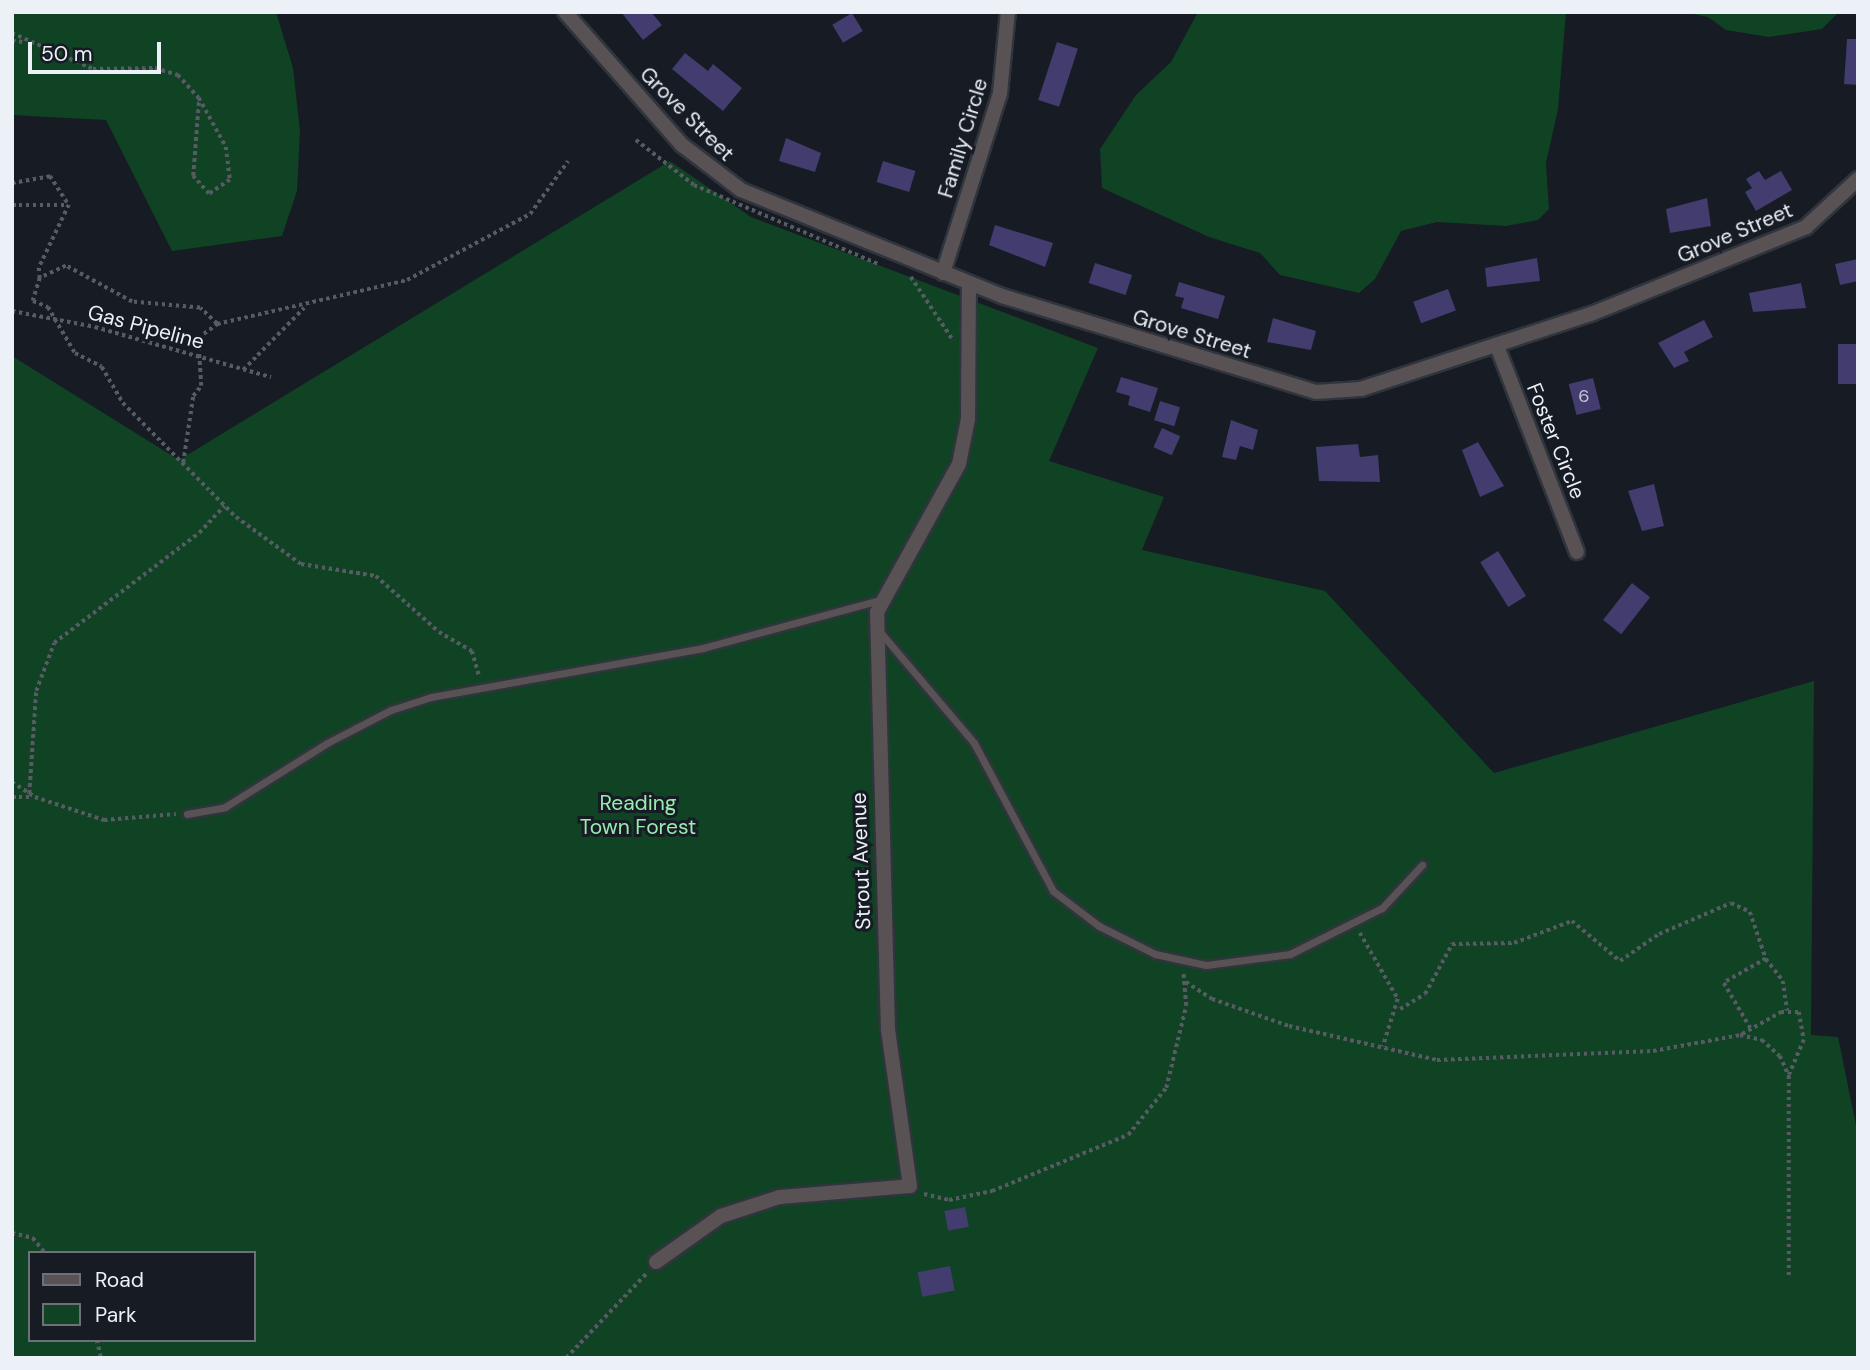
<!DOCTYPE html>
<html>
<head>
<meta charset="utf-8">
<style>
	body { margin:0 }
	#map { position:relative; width:1870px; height:1370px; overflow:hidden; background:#161b24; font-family:"DM Sans",sans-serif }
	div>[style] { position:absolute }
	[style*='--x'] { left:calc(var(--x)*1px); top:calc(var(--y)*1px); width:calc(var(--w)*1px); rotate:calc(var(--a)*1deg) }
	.green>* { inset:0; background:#104224 }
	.building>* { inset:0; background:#423c6f; transform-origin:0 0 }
	.path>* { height:3.5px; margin-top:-1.75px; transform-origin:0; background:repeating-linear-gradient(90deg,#575c64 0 3.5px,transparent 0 7px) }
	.roads { filter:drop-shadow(2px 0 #30353d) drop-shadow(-2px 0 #30353d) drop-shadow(0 2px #30353d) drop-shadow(0 -2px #30353d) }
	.lane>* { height:7px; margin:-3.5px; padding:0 3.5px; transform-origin:3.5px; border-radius:3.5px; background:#595254 }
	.street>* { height:14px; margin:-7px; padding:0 7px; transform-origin:7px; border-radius:7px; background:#595254 }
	span { translate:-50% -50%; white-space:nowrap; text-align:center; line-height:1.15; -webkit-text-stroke:6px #161b24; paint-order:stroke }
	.number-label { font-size:18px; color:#c2c3d5 }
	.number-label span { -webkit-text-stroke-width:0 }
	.street-label { font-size:21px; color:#ecf0f7 }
	.park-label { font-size:21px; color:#99ebb0 }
	.frame { position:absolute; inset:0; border:14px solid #ecf0f7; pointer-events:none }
	.legend { position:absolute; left:28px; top:1251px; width:228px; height:91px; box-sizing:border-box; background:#161b24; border:2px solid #6c7078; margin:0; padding:9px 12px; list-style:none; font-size:21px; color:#ecf0f7 }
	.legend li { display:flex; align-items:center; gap:14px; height:35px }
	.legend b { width:35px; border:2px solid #6c7078 }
	.scale { position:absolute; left:28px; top:42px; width:133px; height:32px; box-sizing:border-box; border:4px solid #ecf0f7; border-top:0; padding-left:9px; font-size:21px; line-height:24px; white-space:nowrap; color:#ecf0f7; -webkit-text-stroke:5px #161b24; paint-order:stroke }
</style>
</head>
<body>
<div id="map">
	<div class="green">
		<div style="clip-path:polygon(12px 12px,276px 12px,293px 68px,300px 131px,297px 191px,282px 236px,172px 251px,106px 120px,12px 115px)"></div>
		<div style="clip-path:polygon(1198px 12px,1566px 12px,1558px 109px,1546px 163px,1549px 209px,1538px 220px,1506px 226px,1437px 222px,1401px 231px,1375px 279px,1359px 293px,1280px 275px,1260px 253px,1209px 237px,1102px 188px,1100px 149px,1136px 95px,1171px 62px)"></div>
		<div style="clip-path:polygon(1683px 12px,1839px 12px,1822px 29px,1769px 37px,1726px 30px,1708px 17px)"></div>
		<div style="clip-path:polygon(evenodd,670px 161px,751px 217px,1098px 348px,1049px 461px,1164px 497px,1142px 550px,1325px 591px,1494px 773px,1814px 681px,1811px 1035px,1838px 1037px,1858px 1135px,1858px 1358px,12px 1358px,12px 356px,179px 460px,670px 161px,30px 1253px,254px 1253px,254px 1340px,30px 1340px,30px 1253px)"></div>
	</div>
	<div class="building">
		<div style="clip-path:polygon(621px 12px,651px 12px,662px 25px,643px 40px)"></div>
		<div style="left:852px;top:13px;width:21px;height:23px;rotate:59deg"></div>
		<div style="clip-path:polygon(1847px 39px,1858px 39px,1858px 85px,1844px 84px)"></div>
		<div style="left:1057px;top:42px;width:22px;height:61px;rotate:18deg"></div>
		<div style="clip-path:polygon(685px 53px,708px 71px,713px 64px,742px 88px,723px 111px,672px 69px)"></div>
		<div style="clip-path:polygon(786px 138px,821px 153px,815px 172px,779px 161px)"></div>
		<div style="left:883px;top:161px;width:34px;height:22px;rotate:17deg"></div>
		<div style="clip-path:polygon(1759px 171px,1765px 180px,1781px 171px,1792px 190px,1756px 211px,1745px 192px,1752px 188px,1746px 179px)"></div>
		<div style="clip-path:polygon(1707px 198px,1711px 226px,1670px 233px,1666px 209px)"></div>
		<div style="clip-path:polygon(995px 225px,1053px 243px,1045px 267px,989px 245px)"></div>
		<div style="clip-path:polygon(1537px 258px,1540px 281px,1487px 287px,1485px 268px)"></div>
		<div style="clip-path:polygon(1858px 259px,1858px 281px,1840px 285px,1835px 264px)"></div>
		<div style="left:1095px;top:263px;width:39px;height:21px;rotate:18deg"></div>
		<div style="clip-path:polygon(1179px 282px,1225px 296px,1218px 319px,1181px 308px,1184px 298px,1175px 296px)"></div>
		<div style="clip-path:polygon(1801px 283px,1806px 308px,1753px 312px,1749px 293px)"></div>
		<div style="left:1448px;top:289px;width:23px;height:37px;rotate:70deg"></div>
		<div style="clip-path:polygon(1273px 318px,1316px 331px,1311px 350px,1267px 342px)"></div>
		<div style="clip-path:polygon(1704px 320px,1713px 337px,1684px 352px,1689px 361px,1674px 368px,1658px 343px)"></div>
		<div style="left:1838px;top:344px;width:20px;height:40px"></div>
		<div style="clip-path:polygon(1121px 377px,1158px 388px,1150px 412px,1128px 405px,1130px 396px,1116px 392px)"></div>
		<div style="left:1593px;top:378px;width:32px;height:25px;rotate:76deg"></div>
		<div style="left:1160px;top:401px;width:21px;height:20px;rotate:17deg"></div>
		<div style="clip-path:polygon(1231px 420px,1258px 430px,1253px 450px,1240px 446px,1236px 460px,1222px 457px)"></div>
		<div style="left:1162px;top:428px;width:20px;height:21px;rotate:24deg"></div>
		<div style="clip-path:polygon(1478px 442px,1504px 486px,1480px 497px,1462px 450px)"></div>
		<div style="clip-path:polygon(1358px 444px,1360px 457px,1378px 455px,1380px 482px,1319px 481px,1316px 447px)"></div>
		<div style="clip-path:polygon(1654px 484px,1664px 526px,1642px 531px,1628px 491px)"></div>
		<div style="left:1498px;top:551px;width:53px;height:21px;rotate:58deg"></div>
		<div style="left:1632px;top:583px;width:23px;height:47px;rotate:38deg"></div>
		<div style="left:965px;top:1207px;width:20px;height:21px;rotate:79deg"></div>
		<div style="left:950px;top:1266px;width:25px;height:33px;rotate:79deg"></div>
	</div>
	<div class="path">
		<div style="--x:12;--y:33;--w:89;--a:24"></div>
		<div style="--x:93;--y:69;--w:62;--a:-0.9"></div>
		<div style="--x:155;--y:68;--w:24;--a:17"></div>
		<div style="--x:178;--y:75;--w:31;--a:48"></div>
		<div style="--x:199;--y:98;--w:56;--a:61.1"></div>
		<div style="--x:226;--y:147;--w:33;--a:83"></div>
		<div style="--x:230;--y:180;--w:25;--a:146"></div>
		<div style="--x:209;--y:194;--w:24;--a:-132"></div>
		<div style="--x:193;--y:176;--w:78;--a:-85.6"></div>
		<div style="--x:12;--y:41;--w:12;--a:5"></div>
		<div style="--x:636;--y:140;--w:73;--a:37.8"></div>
		<div style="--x:694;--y:185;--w:200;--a:23.2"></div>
		<div style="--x:12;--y:183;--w:39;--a:-10"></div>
		<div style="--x:50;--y:176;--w:35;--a:57"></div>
		<div style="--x:69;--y:205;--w:70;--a:115.5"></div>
		<div style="--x:39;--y:268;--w:10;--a:84"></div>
		<div style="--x:12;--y:205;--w:56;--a:0"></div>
		<div style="--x:911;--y:277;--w:76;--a:56.3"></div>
		<div style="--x:12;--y:311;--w:85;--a:10.9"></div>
		<div style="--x:95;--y:327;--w:183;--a:15.9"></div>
		<div style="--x:217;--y:324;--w:23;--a:-137"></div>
		<div style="--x:200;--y:308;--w:68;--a:-175"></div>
		<div style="--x:132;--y:302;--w:75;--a:-151.4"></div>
		<div style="--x:66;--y:266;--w:29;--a:155"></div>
		<div style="--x:40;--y:278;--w:24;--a:107"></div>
		<div style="--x:33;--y:301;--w:16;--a:22"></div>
		<div style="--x:48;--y:307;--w:53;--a:59.6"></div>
		<div style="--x:75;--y:353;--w:30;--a:27"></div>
		<div style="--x:102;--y:367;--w:42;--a:59.7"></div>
		<div style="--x:123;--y:403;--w:161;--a:45.3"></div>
		<div style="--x:236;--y:517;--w:80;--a:35.9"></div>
		<div style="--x:301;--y:564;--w:76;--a:9.1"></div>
		<div style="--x:376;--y:576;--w:84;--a:41.6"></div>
		<div style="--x:439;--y:632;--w:38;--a:30"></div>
		<div style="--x:472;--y:651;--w:25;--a:74"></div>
		<div style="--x:243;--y:370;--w:87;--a:-45.5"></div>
		<div style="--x:183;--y:463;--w:68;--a:-81.5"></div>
		<div style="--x:193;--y:396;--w:13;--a:-51"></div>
		<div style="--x:201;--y:386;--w:48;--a:-93.6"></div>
		<div style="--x:198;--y:338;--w:24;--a:-36"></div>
		<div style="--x:217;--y:324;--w:195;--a:-13"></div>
		<div style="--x:407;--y:280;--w:140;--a:-28.2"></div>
		<div style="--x:530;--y:214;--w:65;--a:-54.4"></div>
		<div style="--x:12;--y:782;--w:27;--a:33"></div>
		<div style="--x:35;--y:797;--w:73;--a:18.4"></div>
		<div style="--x:104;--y:820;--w:72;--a:-4.8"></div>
		<div style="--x:29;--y:794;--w:103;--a:-86.1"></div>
		<div style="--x:36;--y:691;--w:51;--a:-69.4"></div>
		<div style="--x:54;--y:643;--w:182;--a:-37.2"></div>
		<div style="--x:199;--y:533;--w:37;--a:-47"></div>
		<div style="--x:12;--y:797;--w:20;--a:0"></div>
		<div style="--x:1360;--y:933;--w:76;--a:60.1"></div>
		<div style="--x:1398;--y:999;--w:50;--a:107.4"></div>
		<div style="--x:1766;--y:959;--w:28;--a:52"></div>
		<div style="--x:1783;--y:981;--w:30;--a:82"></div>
		<div style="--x:1186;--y:982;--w:31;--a:33"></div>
		<div style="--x:1212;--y:999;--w:82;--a:19.3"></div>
		<div style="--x:1289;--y:1026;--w:152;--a:12.9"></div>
		<div style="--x:1437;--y:1060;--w:216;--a:-2.4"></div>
		<div style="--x:1653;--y:1051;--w:88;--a:-10.4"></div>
		<div style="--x:1740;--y:1035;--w:23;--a:13"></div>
		<div style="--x:1762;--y:1040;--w:24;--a:42"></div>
		<div style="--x:1780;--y:1056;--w:22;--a:66"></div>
		<div style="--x:1789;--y:1076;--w:201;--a:90"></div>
		<div style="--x:1400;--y:1009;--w:29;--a:-31"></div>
		<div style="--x:1425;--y:994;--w:57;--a:-61.6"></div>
		<div style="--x:1452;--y:944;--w:62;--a:-0.9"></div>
		<div style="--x:1514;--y:943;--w:62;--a:-20.8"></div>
		<div style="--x:1572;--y:921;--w:62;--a:39.8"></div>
		<div style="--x:1620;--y:961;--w:47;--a:-34.7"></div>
		<div style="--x:1659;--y:934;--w:78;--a:-23.3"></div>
		<div style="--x:1731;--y:903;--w:21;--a:25"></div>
		<div style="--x:1750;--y:912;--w:50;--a:71.2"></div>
		<div style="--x:1766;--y:959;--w:48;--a:150.3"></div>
		<div style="--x:1724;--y:983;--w:53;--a:59.6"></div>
		<div style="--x:1742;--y:1034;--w:45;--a:-29.4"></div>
		<div style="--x:1781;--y:1012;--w:18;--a:0"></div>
		<div style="--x:1799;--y:1012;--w:28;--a:80"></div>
		<div style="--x:1804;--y:1040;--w:38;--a:113"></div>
		<div style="--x:924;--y:1194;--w:26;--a:13"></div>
		<div style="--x:949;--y:1200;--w:44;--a:-11.8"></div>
		<div style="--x:992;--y:1191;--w:147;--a:-22.4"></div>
		<div style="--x:1128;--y:1135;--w:60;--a:-51"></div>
		<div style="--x:1166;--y:1088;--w:84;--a:-76.3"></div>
		<div style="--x:1186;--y:1006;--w:34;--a:-95"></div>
		<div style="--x:12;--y:1233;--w:22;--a:13"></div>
		<div style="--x:33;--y:1238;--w:19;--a:51"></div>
		<div style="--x:97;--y:1340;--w:18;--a:77"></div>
		<div style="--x:566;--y:1358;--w:119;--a:-46.4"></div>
	</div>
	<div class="roads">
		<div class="lane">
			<div style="--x:880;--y:632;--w:145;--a:49.7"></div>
			<div style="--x:974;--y:743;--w:168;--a:61.9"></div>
			<div style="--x:1053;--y:891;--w:58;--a:37.3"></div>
			<div style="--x:1099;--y:926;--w:63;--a:26.6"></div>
			<div style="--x:1155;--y:954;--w:52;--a:12.2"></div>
			<div style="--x:1206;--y:965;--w:85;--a:-7.5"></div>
			<div style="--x:1290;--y:954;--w:103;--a:-26.6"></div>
			<div style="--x:1382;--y:908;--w:59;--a:-47.1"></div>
			<div style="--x:187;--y:814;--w:39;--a:-10"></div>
			<div style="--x:225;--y:807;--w:120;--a:-32.1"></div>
			<div style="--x:327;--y:743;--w:72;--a:-27.3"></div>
			<div style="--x:391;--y:710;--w:42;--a:-18"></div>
			<div style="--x:431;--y:697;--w:276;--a:-10.2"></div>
			<div style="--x:703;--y:648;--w:183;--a:-15.2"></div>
		</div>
		<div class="street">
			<div style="--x:565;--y:12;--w:177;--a:48.7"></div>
			<div style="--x:682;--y:145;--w:74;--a:37.3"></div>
			<div style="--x:741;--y:190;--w:282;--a:22.1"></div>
			<div style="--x:1002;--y:296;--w:328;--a:17"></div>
			<div style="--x:1316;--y:392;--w:45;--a:-3.8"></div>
			<div style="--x:1361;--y:389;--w:242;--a:-18.1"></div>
			<div style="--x:1591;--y:314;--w:232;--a:-22"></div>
			<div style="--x:1806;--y:227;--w:71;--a:-42.7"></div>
			<div style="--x:943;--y:273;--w:189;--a:-72.4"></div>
			<div style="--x:1000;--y:93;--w:81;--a:-84.4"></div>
			<div style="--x:1497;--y:346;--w:221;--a:68.8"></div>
			<div style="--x:656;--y:1262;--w:80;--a:-35.3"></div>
			<div style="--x:721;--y:1216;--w:62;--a:-17.9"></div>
			<div style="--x:780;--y:1197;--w:130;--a:-4.8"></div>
			<div style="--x:910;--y:1186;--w:158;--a:-98"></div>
			<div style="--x:888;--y:1030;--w:418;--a:-91.5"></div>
			<div style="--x:877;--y:612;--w:169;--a:-61"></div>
			<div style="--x:959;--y:464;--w:46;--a:-78.7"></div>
			<div style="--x:968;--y:419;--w:135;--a:-89.6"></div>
		</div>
	</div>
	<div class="number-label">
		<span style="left:1584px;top:396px">6</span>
	</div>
	<div class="street-label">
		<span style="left:687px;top:114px;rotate:45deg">Grove Street</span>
		<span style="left:963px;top:138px;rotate:-73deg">Family Circle</span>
		<span style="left:1735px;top:233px;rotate:-23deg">Grove Street</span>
		<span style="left:146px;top:327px;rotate:15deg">Gas Pipeline</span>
		<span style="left:1192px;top:334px;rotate:17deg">Grove Street</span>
		<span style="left:1556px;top:441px;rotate:68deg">Foster Circle</span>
		<span style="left:861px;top:861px;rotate:-92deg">Strout Avenue</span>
	</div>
	<div class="park-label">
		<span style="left:638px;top:815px">Reading<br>Town Forest</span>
	</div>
	<div class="frame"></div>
	<ul class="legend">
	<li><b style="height:9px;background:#595254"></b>Road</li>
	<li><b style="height:19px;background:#104224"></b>Park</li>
	</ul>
	<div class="scale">50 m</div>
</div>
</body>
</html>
